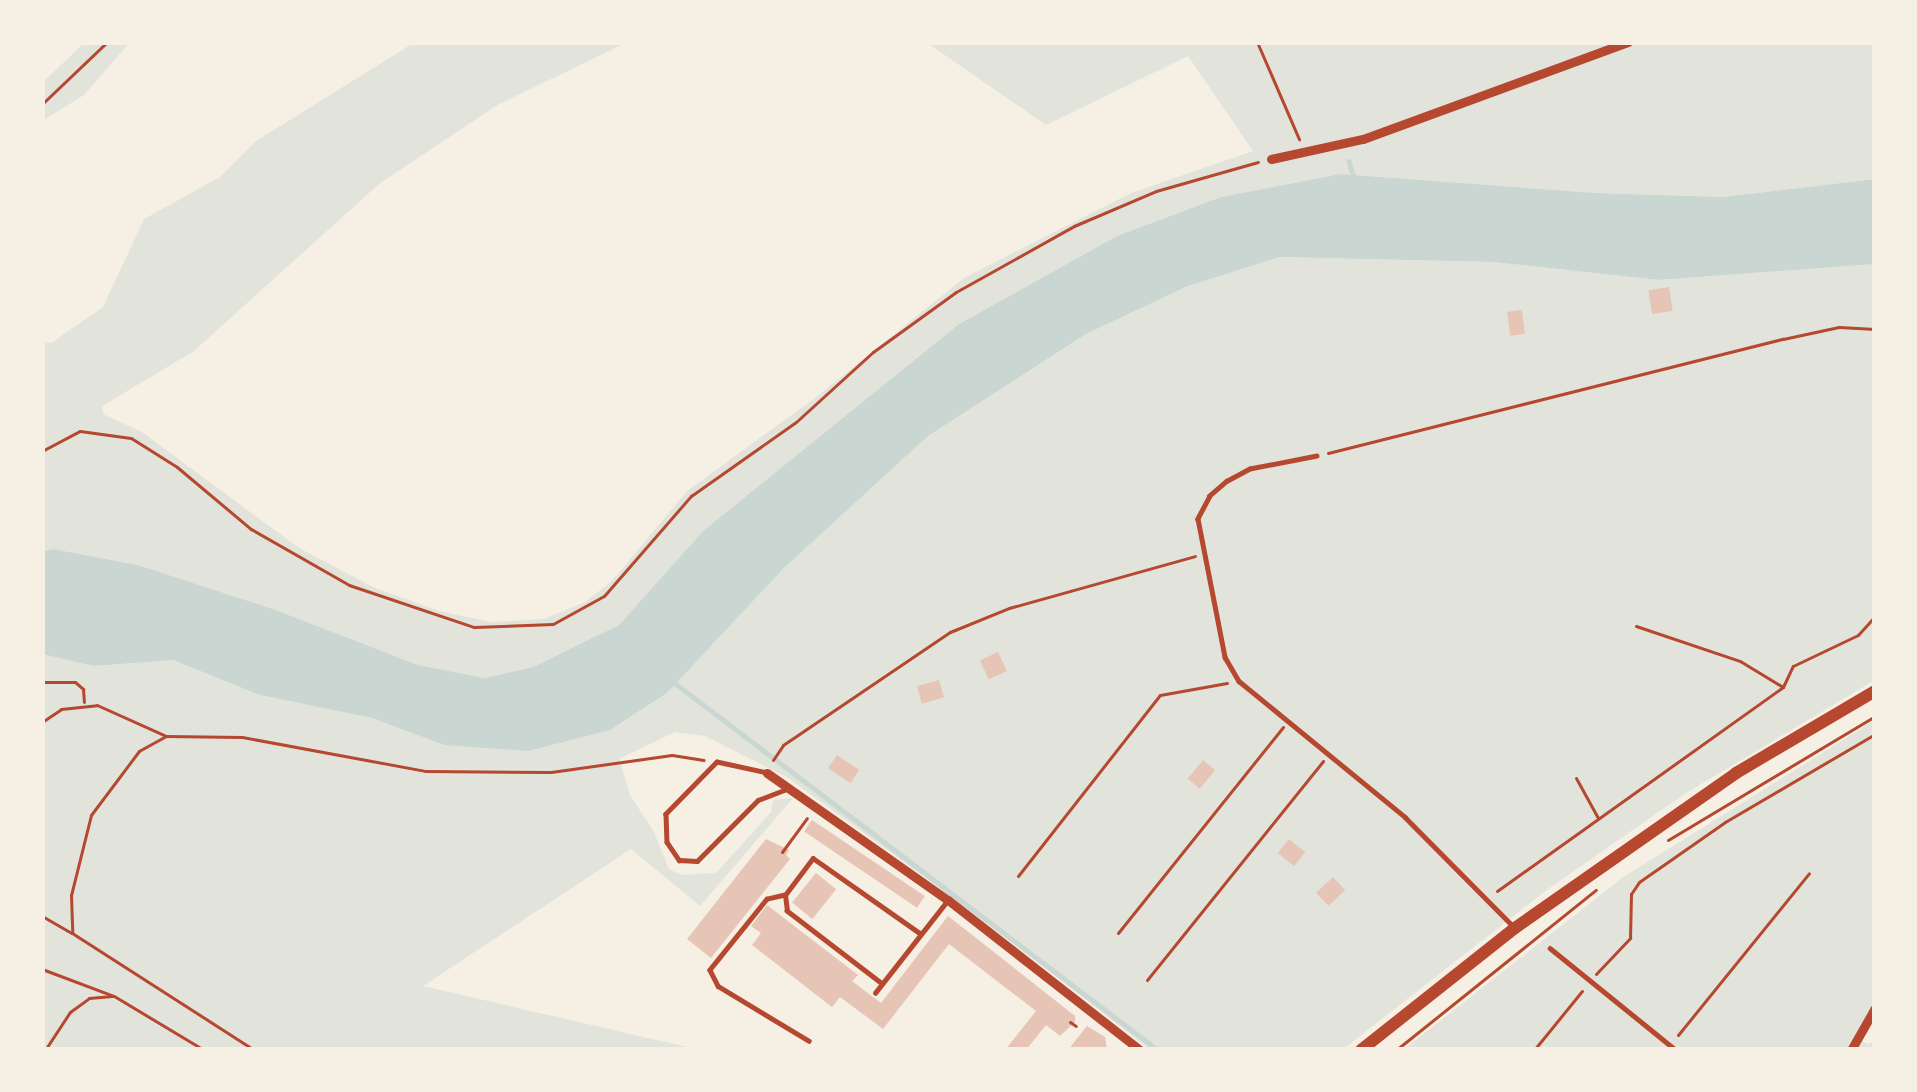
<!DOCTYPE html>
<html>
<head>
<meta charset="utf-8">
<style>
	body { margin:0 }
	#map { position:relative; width:1917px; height:1092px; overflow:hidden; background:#f6efe4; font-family:Karla,sans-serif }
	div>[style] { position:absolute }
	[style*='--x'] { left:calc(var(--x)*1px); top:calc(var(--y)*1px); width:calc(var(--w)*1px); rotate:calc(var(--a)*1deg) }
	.green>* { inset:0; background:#e2e4dc }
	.water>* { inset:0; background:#c9d6d2 }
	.stream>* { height:4.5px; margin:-2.25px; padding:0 2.25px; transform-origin:2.25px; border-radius:2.25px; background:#c9d6d2 }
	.building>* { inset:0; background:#e6c5b7; transform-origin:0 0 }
	.path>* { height:3px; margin:-1.5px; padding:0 1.5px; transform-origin:1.5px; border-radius:1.5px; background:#b5482f }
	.service>* { height:4.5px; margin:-2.25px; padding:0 2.25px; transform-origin:2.25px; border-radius:2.25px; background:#b5482f }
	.minor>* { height:9px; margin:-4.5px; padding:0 4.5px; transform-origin:4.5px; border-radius:4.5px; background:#b5482f }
	.tertiary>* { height:12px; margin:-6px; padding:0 6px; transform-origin:6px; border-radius:6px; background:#b5482f }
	span { translate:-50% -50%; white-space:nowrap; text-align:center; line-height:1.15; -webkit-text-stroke:9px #f6efe4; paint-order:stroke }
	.frame { position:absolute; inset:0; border:45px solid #f6efe4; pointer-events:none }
</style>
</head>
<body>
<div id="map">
	<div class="green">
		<div style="clip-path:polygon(85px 42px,130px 42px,84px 95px,42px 121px,42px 83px)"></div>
		<div style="clip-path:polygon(415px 42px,628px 42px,499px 104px,379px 184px,194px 351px,102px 406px,103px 414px,142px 432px,299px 548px,375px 588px,439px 611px,491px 622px,544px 619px,585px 602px,611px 582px,687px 491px,811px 401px,964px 278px,1131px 193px,1253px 151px,1188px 56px,1046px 125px,926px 42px,1875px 42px,1875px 179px,1723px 197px,1595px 193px,1340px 174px,1221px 197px,1117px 236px,959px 324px,703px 531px,619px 625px,533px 667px,485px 678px,418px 665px,273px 609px,138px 565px,53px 549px,42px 552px,42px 341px,51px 343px,103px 307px,144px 219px,220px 177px,256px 141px)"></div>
		<div style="clip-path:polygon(1280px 257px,1494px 262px,1658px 280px,1875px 264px,1875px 680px,1683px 795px,1548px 889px,1342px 1050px,1150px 1050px,997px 930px,788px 778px,705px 736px,675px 732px,619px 759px,630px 795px,654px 832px,669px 869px,681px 875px,716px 873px,771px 812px,773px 800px,793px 798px,700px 906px,631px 849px,423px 986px,700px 1050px,42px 1050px,42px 654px,94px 666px,173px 660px,260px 695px,372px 718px,444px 745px,610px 730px,667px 693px,784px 568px,928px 436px,1086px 334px,1188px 286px)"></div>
		<div style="clip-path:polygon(1875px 720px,1875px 1000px,1855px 1037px,1868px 1044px,1875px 1041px,1875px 1050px,1403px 1050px,1622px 878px)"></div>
	</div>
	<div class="water">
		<div style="clip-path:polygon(1340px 174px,1595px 193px,1723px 197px,1875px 179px,1875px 264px,1658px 280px,1494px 262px,1280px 257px,1188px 286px,1086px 334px,928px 436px,784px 568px,667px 693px,610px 730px,528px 751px,444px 745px,372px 718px,260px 695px,173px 660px,94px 666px,42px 654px,42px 552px,53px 549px,138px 565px,273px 609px,418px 665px,485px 678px,533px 667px,619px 625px,703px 531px,959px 324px,1117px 236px,1221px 197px)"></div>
	</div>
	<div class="stream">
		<div style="--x:1349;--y:161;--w:18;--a:74"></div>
		<div style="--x:671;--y:680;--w:612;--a:37.23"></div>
	</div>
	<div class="building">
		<div style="left:1669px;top:287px;width:24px;height:21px;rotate:81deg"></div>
		<div style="left:1522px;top:310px;width:24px;height:15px;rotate:83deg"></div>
		<div style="left:998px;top:652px;width:21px;height:20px;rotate:65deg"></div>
		<div style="left:939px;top:680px;width:18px;height:23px;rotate:74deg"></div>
		<div style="left:837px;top:755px;width:27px;height:16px;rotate:34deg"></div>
		<div style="left:1203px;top:760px;width:16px;height:24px;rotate:40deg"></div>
		<div style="left:812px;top:820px;width:136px;height:14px;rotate:34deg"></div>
		<div style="clip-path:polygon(766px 839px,789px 850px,786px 855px,790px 859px,711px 958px,687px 939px)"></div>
		<div style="left:1289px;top:839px;width:21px;height:18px;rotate:39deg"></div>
		<div style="left:816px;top:873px;width:26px;height:38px;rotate:39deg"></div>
		<div style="left:1333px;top:877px;width:18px;height:23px;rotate:47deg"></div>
		<div style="clip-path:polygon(767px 905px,858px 975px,852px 981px,881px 1003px,948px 916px,1075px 1016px,1075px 1022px,1060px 1036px,1046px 1025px,1026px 1050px,1005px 1050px,1036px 1011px,949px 944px,883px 1029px,840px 997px,832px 1007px,752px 945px,761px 933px,751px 926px)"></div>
		<div style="clip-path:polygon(1087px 1026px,1105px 1037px,1107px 1050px,1068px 1050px)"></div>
	</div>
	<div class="path">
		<div style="--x:1257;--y:42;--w:106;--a:66.6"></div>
		<div style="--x:42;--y:104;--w:90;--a:-43.6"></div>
		<div style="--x:42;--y:451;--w:43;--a:-27.8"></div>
		<div style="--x:80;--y:431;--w:51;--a:7.8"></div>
		<div style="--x:131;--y:438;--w:54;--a:32.2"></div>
		<div style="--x:177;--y:467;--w:97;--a:40"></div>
		<div style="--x:251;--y:529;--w:113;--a:29.7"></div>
		<div style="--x:349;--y:585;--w:132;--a:18.6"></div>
		<div style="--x:474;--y:627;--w:79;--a:-2.2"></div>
		<div style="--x:553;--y:624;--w:58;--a:-28.8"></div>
		<div style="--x:604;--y:596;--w:133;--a:-49"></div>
		<div style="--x:691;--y:496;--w:128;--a:-35.2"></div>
		<div style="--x:796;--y:422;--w:104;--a:-42.3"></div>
		<div style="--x:873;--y:352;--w:102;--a:-35.9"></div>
		<div style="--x:956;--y:292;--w:135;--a:-29.2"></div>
		<div style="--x:1074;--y:226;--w:89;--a:-23.1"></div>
		<div style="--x:1156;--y:191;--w:106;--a:-15.9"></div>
		<div style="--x:1328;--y:453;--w:469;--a:-14.1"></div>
		<div style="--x:1783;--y:339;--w:57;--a:-12.1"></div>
		<div style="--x:1839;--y:327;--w:36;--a:3"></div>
		<div style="--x:1636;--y:626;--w:110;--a:18.6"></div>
		<div style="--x:1740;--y:661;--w:50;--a:31.2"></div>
		<div style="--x:42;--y:682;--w:33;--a:0"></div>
		<div style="--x:75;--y:682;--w:11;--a:41"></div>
		<div style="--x:83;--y:689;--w:13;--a:86"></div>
		<div style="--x:42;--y:722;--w:23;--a:-34"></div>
		<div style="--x:61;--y:709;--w:36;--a:-6"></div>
		<div style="--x:97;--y:705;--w:76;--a:24.2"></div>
		<div style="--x:166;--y:736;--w:76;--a:0.8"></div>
		<div style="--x:242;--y:737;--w:186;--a:10.5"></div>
		<div style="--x:425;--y:771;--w:126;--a:0.5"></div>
		<div style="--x:551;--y:772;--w:122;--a:-8"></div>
		<div style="--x:672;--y:755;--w:32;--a:9"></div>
		<div style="--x:166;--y:736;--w:31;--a:151"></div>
		<div style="--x:139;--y:751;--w:80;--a:126.9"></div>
		<div style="--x:91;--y:815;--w:82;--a:104"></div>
		<div style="--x:71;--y:895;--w:38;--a:88"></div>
		<div style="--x:72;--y:933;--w:216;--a:32.7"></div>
		<div style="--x:773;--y:760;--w:18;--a:-56"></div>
		<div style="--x:783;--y:745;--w:202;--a:-34.1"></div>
		<div style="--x:950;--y:632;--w:64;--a:-22.1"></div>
		<div style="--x:1009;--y:608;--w:193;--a:-15.6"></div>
		<div style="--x:1576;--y:778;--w:46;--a:61.2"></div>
		<div style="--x:1668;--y:840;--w:241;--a:-30.9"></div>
		<div style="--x:782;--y:852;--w:42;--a:-53.7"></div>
		<div style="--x:1018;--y:876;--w:230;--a:-51.9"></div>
		<div style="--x:1160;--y:695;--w:68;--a:-10.2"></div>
		<div style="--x:1497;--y:891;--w:351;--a:-35.5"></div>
		<div style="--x:1783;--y:687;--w:23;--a:-65"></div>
		<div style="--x:1793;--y:666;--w:72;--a:-25.5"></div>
		<div style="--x:1858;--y:635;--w:25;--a:-48"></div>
		<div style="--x:42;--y:916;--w:34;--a:30"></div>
		<div style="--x:1118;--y:933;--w:264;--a:-51.3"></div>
		<div style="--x:42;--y:969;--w:77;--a:20.6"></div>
		<div style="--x:114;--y:996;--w:105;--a:31"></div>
		<div style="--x:1596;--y:974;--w:50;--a:-46.6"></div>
		<div style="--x:1630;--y:938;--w:44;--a:-88.7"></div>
		<div style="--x:1631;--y:894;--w:14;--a:-56"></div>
		<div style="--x:1639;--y:882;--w:105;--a:-34.9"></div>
		<div style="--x:1725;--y:822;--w:174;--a:-30.4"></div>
		<div style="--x:1147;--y:980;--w:281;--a:-51.2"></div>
		<div style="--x:1070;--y:1022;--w:7;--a:34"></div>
		<div style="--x:1678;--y:1035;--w:208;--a:-51"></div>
		<div style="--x:45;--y:1050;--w:45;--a:-56.7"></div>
		<div style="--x:70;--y:1012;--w:24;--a:-36"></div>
		<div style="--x:89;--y:998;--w:23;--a:-5"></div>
		<div style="--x:1396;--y:1050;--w:256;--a:-38.7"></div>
		<div style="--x:1534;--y:1050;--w:76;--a:-50.9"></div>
	</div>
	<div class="service">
		<div style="--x:1317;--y:456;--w:68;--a:169"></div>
		<div style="--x:1250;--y:469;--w:26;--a:152"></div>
		<div style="--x:1227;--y:481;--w:23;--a:139"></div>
		<div style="--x:1210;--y:496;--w:26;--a:118"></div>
		<div style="--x:1198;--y:519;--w:141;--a:78.9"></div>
		<div style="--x:1225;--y:657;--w:28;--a:60"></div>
		<div style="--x:1239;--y:681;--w:215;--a:39.3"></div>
		<div style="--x:1405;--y:817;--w:151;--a:45.3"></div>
		<div style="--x:767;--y:773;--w:51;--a:-167.6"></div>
		<div style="--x:717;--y:762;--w:73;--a:134.4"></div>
		<div style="--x:666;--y:814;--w:28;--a:88"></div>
		<div style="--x:667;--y:842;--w:22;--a:56"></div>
		<div style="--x:679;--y:860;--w:18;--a:3"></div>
		<div style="--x:697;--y:861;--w:86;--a:-45"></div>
		<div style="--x:758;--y:800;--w:33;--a:-21"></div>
		<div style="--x:785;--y:895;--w:18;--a:167"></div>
		<div style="--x:767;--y:899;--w:91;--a:128.8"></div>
		<div style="--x:710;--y:970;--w:18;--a:63"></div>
		<div style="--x:718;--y:986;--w:106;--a:31.1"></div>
		<div style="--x:1550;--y:948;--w:162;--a:39"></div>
		<div style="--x:882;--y:984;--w:120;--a:-142.5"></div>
		<div style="--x:787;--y:911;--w:16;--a:-97"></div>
		<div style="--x:785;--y:895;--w:46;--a:-52.9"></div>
		<div style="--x:813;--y:858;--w:132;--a:35.1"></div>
		<div style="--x:875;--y:993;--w:118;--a:-51.9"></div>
	</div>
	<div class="minor">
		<div style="--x:1271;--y:159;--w:94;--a:-12.3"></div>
		<div style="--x:1363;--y:139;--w:282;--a:-20.1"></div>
		<div style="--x:767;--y:773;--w:221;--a:35.1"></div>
		<div style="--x:948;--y:900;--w:244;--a:38"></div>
		<div style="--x:1851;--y:1050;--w:48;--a:-60.3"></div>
	</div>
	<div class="tertiary">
		<div style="--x:1361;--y:1050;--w:196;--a:-38.4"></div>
		<div style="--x:1515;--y:928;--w:270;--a:-35"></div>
		<div style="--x:1736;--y:773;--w:161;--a:-30.5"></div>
	</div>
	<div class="frame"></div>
</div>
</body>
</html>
